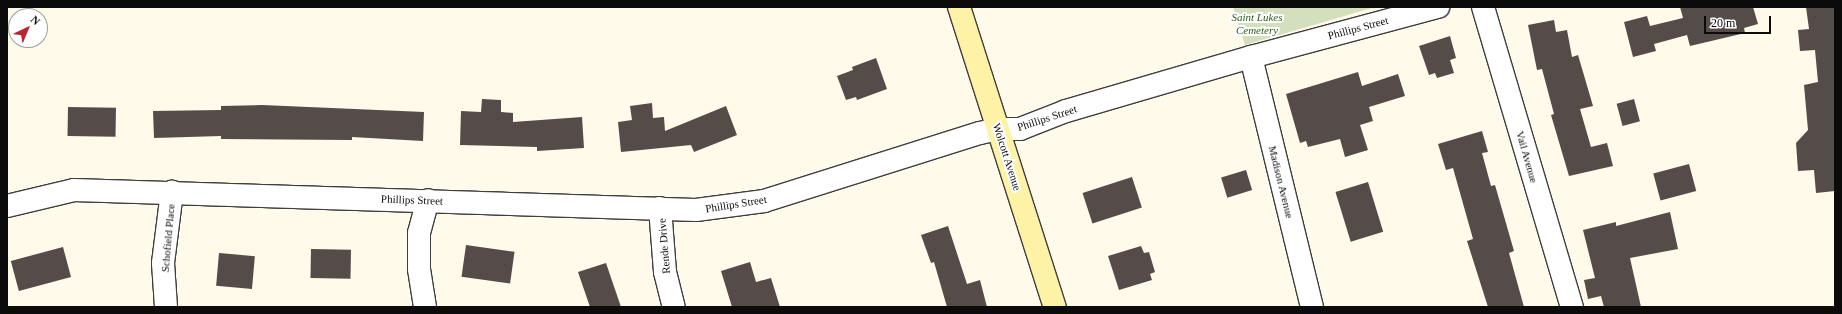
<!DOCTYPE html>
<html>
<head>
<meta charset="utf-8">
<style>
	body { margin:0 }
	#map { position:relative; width:1842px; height:314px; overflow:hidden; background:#fffaea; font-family:"Times New Roman",serif }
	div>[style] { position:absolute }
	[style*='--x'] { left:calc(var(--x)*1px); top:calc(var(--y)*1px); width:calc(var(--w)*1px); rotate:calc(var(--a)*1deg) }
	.cemetery>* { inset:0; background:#d4dfbd }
	.building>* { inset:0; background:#534c48; transform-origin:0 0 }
	.roads { filter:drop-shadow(1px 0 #3e3e3e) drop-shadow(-1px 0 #3e3e3e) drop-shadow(0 1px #3e3e3e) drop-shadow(0 -1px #3e3e3e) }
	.street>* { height:22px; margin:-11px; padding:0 11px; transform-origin:11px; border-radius:11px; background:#fff }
	.secondary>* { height:22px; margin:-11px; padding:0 11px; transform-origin:11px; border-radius:11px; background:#fdf2a6 }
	span { translate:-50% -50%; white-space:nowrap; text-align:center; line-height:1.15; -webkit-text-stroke:4px #fff; paint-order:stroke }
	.park-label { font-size:11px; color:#2d611e; font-style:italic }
	.street-label { font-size:11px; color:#0b0b0b }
	.frame { position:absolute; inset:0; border:8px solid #0b0b0b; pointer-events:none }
	.north { position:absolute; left:8px; top:8px; width:40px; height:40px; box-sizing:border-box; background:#fff; border:1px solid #9d9d9d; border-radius:50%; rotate:44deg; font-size:11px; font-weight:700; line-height:16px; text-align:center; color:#0b0b0b }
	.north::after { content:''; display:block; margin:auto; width:14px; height:18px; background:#b82731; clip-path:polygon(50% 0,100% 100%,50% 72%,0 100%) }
	.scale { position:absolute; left:1704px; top:16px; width:67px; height:18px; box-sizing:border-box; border:2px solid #0b0b0b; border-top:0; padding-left:5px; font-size:12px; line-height:14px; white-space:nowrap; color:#0b0b0b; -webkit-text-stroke:3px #fff; paint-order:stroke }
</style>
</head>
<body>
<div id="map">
	<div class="cemetery">
		<div style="clip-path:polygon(1233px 7px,1375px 7px,1245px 45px)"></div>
	</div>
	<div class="building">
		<div style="clip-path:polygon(1680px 7px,1753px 7px,1758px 24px,1744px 28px,1745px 33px,1690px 46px,1687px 35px,1654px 44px,1656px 51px,1633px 57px,1624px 22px,1647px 16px,1650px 26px,1683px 18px)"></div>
		<div style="clip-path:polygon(1806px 7px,1835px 7px,1835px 191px,1816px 193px,1814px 170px,1798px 171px,1796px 143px,1808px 130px,1804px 85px,1818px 82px,1815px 50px,1800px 51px,1798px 30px,1809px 29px)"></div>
		<div style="clip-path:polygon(1554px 20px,1556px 32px,1567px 30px,1572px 57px,1578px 55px,1593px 106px,1580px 109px,1591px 147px,1607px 143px,1613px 166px,1569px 176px,1551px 115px,1554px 114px,1542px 69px,1537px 70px,1528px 25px)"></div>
		<div style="clip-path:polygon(1450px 36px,1456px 58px,1450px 60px,1454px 73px,1437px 78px,1435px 73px,1429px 75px,1419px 46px)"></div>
		<div style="clip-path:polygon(876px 58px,887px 89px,857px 100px,856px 97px,846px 100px,837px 76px,853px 70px,852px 67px)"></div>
		<div style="clip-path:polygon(1358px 72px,1362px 86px,1398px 74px,1405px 96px,1369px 107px,1373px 121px,1360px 125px,1368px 150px,1345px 157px,1340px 139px,1308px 147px,1306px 141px,1300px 143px,1286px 94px)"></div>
		<div style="clip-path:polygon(482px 99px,501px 100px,501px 112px,513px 113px,513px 122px,582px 117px,584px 148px,537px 151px,537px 147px,460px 145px,461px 111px,481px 112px)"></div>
		<div style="left:1634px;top:99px;width:23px;height:18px;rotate:75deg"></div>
		<div style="clip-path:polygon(652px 103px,653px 118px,664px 117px,665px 131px,726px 106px,737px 135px,694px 152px,691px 145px,621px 152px,618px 122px,632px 120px,630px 106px)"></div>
		<div style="clip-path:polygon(262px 105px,424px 112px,423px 141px,352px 137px,352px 140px,221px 139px,221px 136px,154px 138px,153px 111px,221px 110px,221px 106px)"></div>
		<div style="left:68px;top:107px;width:48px;height:29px;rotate:1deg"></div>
		<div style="clip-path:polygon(1482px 131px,1488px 152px,1482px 153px,1491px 186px,1495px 185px,1514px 251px,1509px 253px,1524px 307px,1488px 307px,1467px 241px,1473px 239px,1453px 168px,1446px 170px,1438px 144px)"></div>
		<div style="left:1689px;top:164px;width:28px;height:37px;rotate:75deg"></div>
		<div style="left:1246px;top:170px;width:21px;height:26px;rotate:73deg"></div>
		<div style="left:1132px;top:177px;width:32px;height:52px;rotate:72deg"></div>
		<div style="left:1368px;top:182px;width:52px;height:34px;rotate:73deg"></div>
		<div style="clip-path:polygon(1670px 212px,1678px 249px,1630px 258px,1641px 307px,1604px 307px,1601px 296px,1588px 299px,1584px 280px,1595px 278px,1583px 230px,1616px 222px,1616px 226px)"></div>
		<div style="clip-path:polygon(948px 226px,967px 284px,980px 280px,987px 307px,947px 307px,934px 262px,931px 263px,921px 235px)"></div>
		<div style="left:466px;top:245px;width:49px;height:32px;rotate:8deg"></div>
		<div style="clip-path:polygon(1141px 246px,1144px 253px,1149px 252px,1155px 272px,1150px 274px,1152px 280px,1119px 290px,1108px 256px)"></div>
		<div style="left:63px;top:247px;width:31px;height:54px;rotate:75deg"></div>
		<div style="left:311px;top:249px;width:40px;height:29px;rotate:1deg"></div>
		<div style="left:219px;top:253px;width:36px;height:33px;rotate:5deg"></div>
		<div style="clip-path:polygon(750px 262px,756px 282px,771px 278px,780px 307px,732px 307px,721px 271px)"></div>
		<div style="clip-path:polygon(606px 263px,621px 307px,590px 307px,578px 272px)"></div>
	</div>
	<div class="roads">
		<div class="street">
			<div style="--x:1483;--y:7;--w:313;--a:73.5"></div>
			<div style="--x:1251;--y:57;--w:257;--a:76.3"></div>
			<div style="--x:7;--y:206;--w:69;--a:-13.4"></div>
			<div style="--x:74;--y:190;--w:622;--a:1.84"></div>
			<div style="--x:696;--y:210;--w:69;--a:-7.5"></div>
			<div style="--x:764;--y:201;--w:226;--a:-17.5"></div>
			<div style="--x:980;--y:133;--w:18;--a:-13"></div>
			<div style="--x:998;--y:129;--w:22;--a:0"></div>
			<div style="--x:1020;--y:129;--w:49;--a:-21.4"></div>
			<div style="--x:1066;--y:111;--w:193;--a:-16.3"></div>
			<div style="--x:1251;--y:57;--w:194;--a:-15"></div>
			<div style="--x:660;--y:208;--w:64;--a:85.5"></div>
			<div style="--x:665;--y:272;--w:36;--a:76"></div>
			<div style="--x:166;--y:307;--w:44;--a:-93.9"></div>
			<div style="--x:163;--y:263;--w:72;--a:-82.8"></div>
			<div style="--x:425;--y:307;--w:38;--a:-99"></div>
			<div style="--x:419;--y:269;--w:36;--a:-90"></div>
			<div style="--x:419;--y:233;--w:34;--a:-75"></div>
		</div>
		<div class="secondary">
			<div style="--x:959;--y:7;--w:315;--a:72.3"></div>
		</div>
	</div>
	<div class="park-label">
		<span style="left:1257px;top:24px">Saint Lukes<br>Cemetery</span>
	</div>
	<div class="street-label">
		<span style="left:1358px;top:28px;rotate:-15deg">Phillips Street</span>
		<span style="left:1047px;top:118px;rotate:-18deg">Phillips Street</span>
		<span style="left:1007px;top:157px;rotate:72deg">Wolcott Avenue</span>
		<span style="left:1527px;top:157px;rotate:74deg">Vail Avenue</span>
		<span style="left:1281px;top:182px;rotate:76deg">Madison Avenue</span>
		<span style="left:412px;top:200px;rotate:2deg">Phillips Street</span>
		<span style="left:736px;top:204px;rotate:-9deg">Phillips Street</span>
		<span style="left:168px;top:238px;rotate:-85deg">Schofield Place</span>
		<span style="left:664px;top:246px;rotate:-95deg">Rende Drive</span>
	</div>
	<div class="frame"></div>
	<div class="north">N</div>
	<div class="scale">20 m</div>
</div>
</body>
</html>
